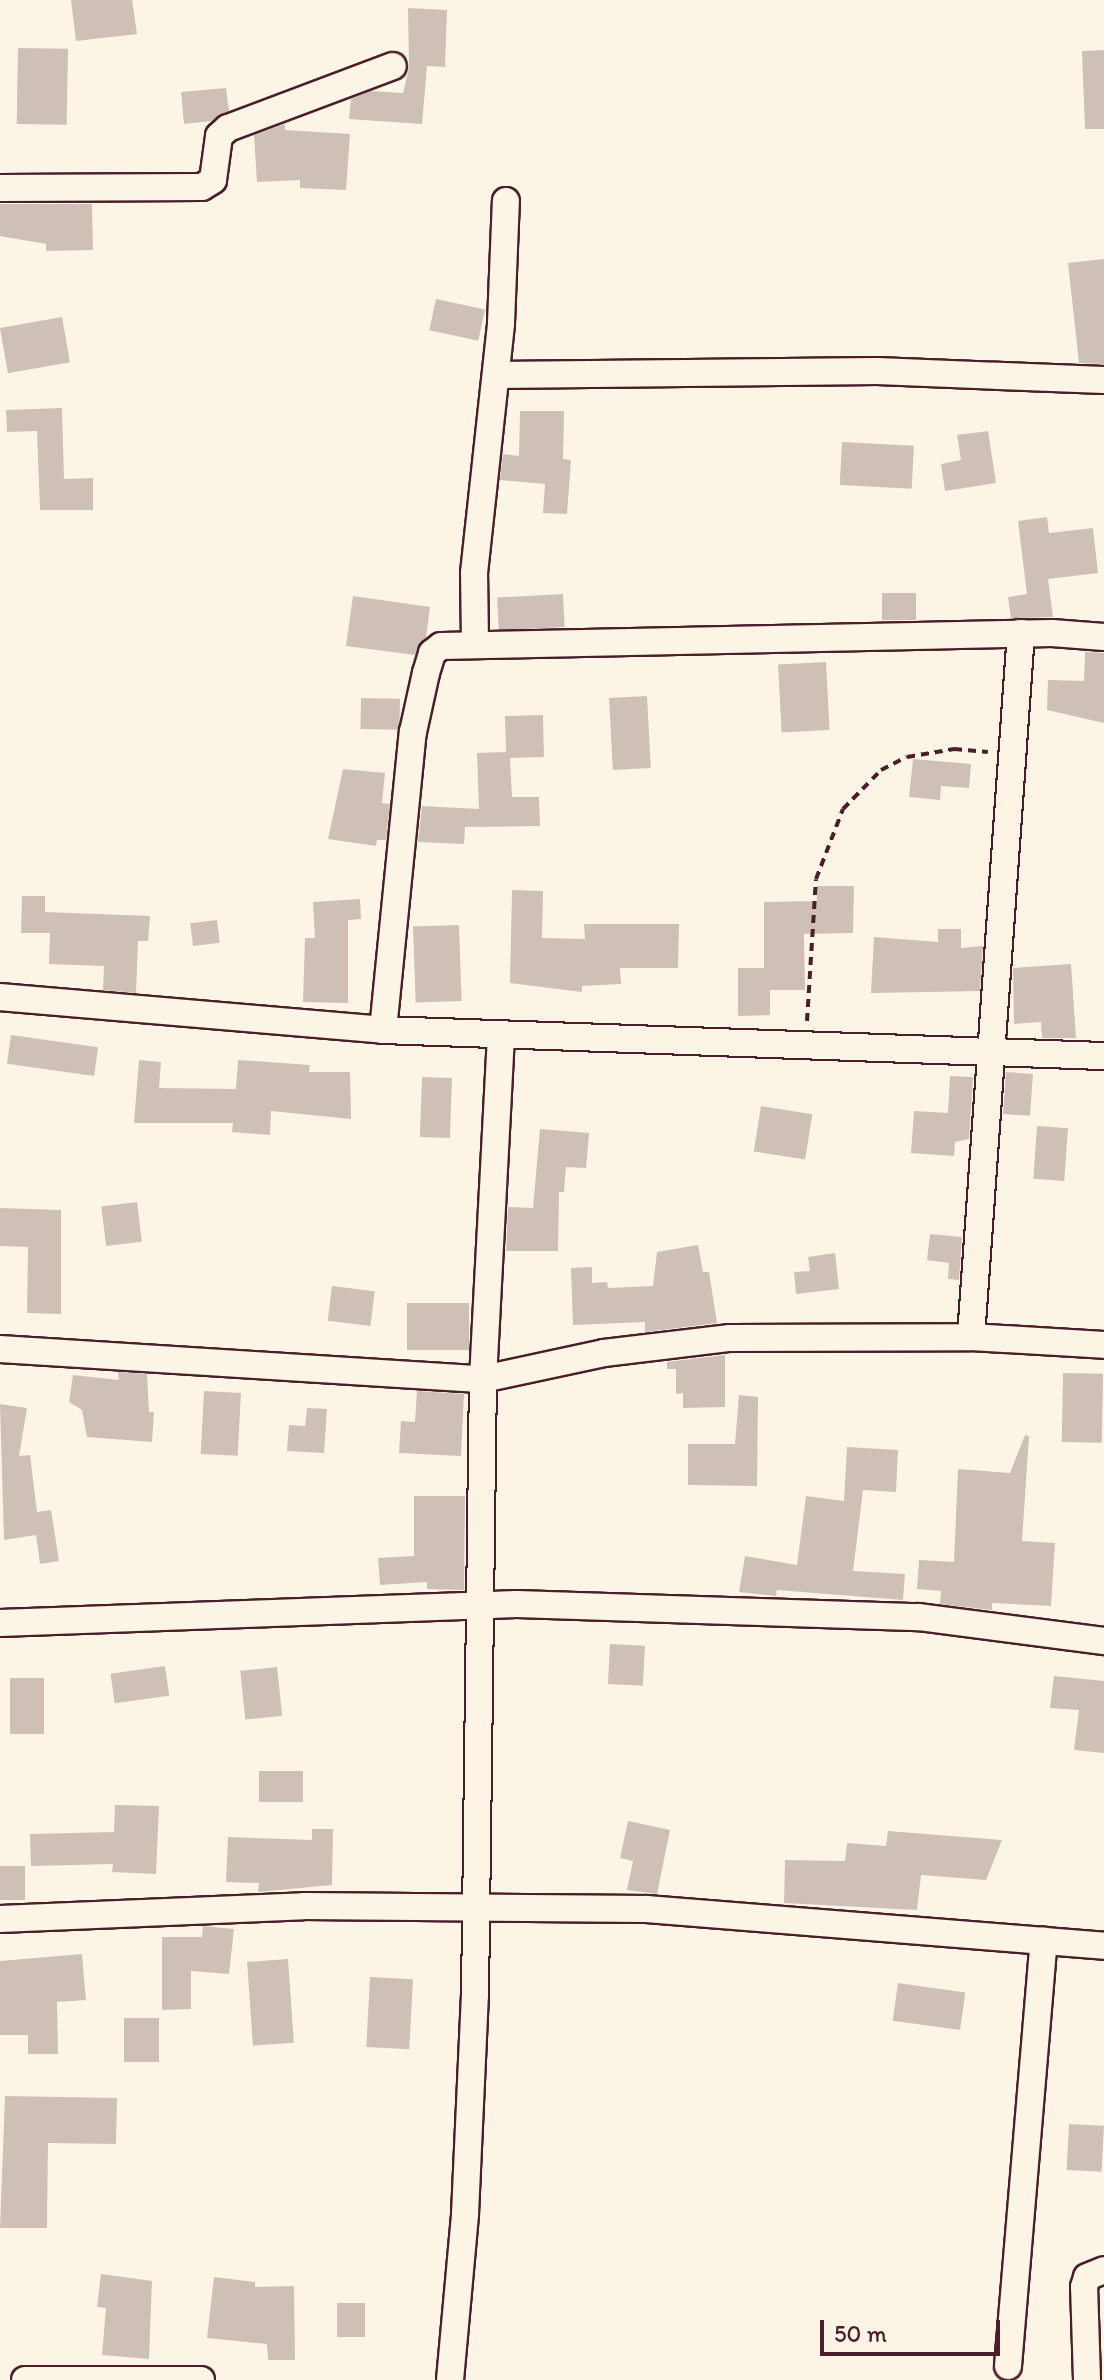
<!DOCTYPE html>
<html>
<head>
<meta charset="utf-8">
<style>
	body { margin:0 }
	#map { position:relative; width:1104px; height:2380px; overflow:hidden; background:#fcf5e5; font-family:Itim,sans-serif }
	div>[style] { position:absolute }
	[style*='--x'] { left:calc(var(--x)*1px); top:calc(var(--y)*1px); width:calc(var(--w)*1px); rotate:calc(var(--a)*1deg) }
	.building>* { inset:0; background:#cfc0b7; transform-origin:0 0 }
	.path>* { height:4px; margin-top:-2px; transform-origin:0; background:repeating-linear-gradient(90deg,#4a1f2b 0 8px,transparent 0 14px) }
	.roads { filter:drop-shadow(2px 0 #4a1f2b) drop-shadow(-2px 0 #4a1f2b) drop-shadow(0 2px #4a1f2b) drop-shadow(0 -2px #4a1f2b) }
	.minor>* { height:26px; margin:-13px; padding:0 13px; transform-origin:13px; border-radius:13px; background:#fcf5e5 }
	span { translate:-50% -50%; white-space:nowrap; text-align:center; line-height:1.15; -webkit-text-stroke:7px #fcf5e5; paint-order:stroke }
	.scale { position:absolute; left:820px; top:2320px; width:180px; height:36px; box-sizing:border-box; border:4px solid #4a1f2b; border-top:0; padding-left:10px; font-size:24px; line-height:28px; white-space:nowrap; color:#4a1f2b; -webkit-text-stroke:6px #fcf5e5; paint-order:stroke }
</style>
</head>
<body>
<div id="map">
	<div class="building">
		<div style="clip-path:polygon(71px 0,132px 0,137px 34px,76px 41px)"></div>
		<div style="clip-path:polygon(408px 8px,447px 10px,445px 67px,427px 66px,422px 124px,349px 119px,351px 99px,371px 91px,403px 93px,409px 68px)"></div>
		<div style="left:18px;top:48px;width:50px;height:76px;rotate:1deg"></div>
		<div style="clip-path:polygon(1104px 50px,1104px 129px,1085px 129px,1082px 51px)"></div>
		<div style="clip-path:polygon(226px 88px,229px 111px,211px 121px,184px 124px,181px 92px)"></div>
		<div style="clip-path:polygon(285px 124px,285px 130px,350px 134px,346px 190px,300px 188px,300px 180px,257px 182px,254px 135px)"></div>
		<div style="clip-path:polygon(0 204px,92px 204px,93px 250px,46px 251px,46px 244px,0 236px)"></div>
		<div style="clip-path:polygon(1104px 259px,1104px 364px,1079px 363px,1068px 263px)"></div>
		<div style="left:436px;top:299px;width:50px;height:32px;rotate:12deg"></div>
		<div style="left:62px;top:317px;width:46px;height:63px;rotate:80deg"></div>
		<div style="clip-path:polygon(62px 408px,64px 479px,93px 478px,93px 510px,40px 510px,37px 431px,7px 432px,6px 410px)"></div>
		<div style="clip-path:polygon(520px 411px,564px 411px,563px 459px,571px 460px,567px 514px,543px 513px,545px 484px,500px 480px,503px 454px,519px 456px)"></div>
		<div style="clip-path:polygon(988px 431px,996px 483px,945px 491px,941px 464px,961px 460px,957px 435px)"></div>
		<div style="left:842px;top:442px;width:72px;height:43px;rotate:3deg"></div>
		<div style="clip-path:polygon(1047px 517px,1049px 533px,1093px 528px,1098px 573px,1048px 579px,1053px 617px,1011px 618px,1008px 597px,1027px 594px,1018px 521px)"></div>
		<div style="left:916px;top:593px;width:27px;height:34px;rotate:90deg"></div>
		<div style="left:563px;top:594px;width:33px;height:66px;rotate:87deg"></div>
		<div style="clip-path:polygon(353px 596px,430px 607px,426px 637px,415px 655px,346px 646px)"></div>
		<div style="clip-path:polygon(1085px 652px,1104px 653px,1104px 723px,1047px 710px,1048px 680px,1084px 681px)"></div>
		<div style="left:826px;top:662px;width:68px;height:48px;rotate:87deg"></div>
		<div style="left:647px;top:696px;width:72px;height:38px;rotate:87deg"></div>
		<div style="left:361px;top:698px;width:39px;height:31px;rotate:1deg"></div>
		<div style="clip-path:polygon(543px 715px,544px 757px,510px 758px,512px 797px,539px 797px,540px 826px,465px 827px,464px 844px,418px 842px,422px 806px,479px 809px,477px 753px,506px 752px,505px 716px)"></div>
		<div style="clip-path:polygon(913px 759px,971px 764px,969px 788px,941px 786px,940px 800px,909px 797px)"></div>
		<div style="clip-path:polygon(343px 769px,385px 773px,382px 803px,390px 804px,386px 840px,377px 840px,376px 846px,328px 839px)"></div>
		<div style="clip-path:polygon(817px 886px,854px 886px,853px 933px,804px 934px,805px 990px,770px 990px,770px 1015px,738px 1016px,738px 968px,764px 968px,764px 902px,817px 901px)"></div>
		<div style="clip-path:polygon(512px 890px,543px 891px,542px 938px,585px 939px,584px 924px,679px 924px,678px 968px,620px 968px,621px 984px,582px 986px,582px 992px,510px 983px)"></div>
		<div style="clip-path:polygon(22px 896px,45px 896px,45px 912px,150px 916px,148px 941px,138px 941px,136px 993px,103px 990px,104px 966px,49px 964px,50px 933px,21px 933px)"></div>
		<div style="clip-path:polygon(360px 899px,361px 919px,348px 920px,348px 1003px,303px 1002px,305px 938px,315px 938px,313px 902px)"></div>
		<div style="left:217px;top:920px;width:23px;height:27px;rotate:83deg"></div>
		<div style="left:459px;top:925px;width:76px;height:46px;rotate:88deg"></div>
		<div style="clip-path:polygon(938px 929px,961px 929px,961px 948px,983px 946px,980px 991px,871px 993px,874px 937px,938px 942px)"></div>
		<div style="clip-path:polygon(1071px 964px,1076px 1038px,1042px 1038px,1041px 1022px,1014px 1024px,1013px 968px)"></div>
		<div style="left:11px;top:1035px;width:88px;height:29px;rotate:8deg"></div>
		<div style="clip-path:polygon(139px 1060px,161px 1062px,159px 1088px,236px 1089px,238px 1060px,310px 1065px,309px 1072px,350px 1072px,351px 1119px,271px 1111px,270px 1135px,232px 1132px,233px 1123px,134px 1123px)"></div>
		<div style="left:1006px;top:1072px;width:27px;height:42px;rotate:4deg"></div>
		<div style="clip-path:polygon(950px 1076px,973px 1077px,969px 1139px,955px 1142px,954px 1156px,911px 1153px,914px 1111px,948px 1113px)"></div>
		<div style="left:422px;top:1077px;width:30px;height:60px;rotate:2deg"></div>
		<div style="left:761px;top:1106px;width:52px;height:46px;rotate:9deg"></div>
		<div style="left:1037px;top:1126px;width:31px;height:53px;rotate:4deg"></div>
		<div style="clip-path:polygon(540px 1129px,589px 1133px,586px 1168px,566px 1167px,564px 1192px,559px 1192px,558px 1251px,506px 1251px,508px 1207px,533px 1208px)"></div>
		<div style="left:137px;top:1202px;width:40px;height:36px;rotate:83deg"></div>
		<div style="clip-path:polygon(0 1208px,61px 1210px,61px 1314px,27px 1313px,28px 1247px,0 1246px)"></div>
		<div style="clip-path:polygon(930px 1234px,962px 1237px,959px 1280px,948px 1279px,949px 1263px,927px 1260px)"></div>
		<div style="clip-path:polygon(698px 1245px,703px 1272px,709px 1272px,717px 1323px,645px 1332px,645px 1322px,573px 1325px,571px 1268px,592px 1267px,592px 1283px,607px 1282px,608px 1288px,653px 1286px,657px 1252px)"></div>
		<div style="clip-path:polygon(835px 1253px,839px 1289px,796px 1294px,794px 1272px,810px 1271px,808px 1257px)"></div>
		<div style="left:332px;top:1286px;width:43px;height:35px;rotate:7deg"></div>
		<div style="left:407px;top:1303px;width:62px;height:47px"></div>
		<div style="clip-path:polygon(725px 1355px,725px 1407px,683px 1408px,683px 1393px,676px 1394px,676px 1369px,667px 1369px,667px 1362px)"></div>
		<div style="clip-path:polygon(118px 1372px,147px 1374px,149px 1412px,154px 1412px,152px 1442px,87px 1437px,82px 1410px,69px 1402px,73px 1375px,119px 1380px)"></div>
		<div style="left:1063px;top:1373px;width:40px;height:69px;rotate:1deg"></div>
		<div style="left:204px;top:1391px;width:37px;height:63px;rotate:3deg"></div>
		<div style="clip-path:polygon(417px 1391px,464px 1394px,461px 1456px,399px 1453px,401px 1421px,415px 1422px)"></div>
		<div style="clip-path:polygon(739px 1395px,758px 1397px,757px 1486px,688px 1485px,688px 1444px,735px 1444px)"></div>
		<div style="clip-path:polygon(0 1404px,27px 1408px,19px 1456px,30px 1455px,37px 1512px,51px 1510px,59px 1561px,40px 1564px,36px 1535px,4px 1540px)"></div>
		<div style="clip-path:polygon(307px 1408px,327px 1409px,324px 1453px,287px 1451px,289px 1425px,305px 1426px)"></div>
		<div style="clip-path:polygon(1025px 1435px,1029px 1436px,1022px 1541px,1055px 1543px,1051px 1606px,992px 1603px,992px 1610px,940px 1604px,941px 1591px,917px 1589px,919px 1560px,954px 1562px,958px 1469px,1010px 1473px)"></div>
		<div style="clip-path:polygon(847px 1447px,898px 1450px,896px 1492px,863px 1490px,853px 1571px,905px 1574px,903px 1600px,777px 1590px,776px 1596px,739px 1592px,745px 1556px,797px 1565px,806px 1496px,844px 1501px)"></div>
		<div style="clip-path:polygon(414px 1496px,465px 1496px,464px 1590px,427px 1589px,427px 1582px,380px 1585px,378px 1558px,414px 1556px)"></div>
		<div style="left:610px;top:1644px;width:35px;height:40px;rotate:3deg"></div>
		<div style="left:165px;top:1666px;width:30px;height:55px;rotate:82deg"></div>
		<div style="left:277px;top:1667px;width:49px;height:37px;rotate:84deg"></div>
		<div style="clip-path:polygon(1054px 1676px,1104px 1681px,1104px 1753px,1074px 1750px,1079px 1710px,1050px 1708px)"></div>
		<div style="left:10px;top:1678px;width:34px;height:56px"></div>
		<div style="left:259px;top:1771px;width:44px;height:31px"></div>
		<div style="clip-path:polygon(115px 1805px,159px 1806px,156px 1874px,112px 1872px,113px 1864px,31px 1866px,30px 1834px,114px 1832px)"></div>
		<div style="clip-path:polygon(628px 1821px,670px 1830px,657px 1894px,627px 1890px,633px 1861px,620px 1858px)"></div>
		<div style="clip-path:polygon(312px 1829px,333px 1829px,332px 1885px,258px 1892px,259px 1883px,226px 1882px,228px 1837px,312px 1840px)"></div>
		<div style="clip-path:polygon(888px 1831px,1002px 1840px,986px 1880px,921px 1875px,917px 1910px,784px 1903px,785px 1860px,845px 1861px,847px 1843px,886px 1846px)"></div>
		<div style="left:0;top:1866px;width:25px;height:34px"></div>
		<div style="clip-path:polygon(203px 1926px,234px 1929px,229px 1974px,191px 1971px,191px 2009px,162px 2010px,162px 1937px,202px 1937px)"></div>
		<div style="clip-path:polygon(82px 1954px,86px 2000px,57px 2002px,58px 2054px,28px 2054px,28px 2035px,0 2035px,0 1961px)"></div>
		<div style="left:288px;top:1959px;width:84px;height:41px;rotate:86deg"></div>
		<div style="left:370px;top:1977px;width:43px;height:70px;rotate:3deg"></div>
		<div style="left:898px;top:1983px;width:68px;height:38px;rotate:8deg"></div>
		<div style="left:124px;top:2018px;width:35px;height:44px"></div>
		<div style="clip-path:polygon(5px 2096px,117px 2098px,116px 2144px,48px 2143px,47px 2228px,0 2228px)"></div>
		<div style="left:1069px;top:2124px;width:35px;height:46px;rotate:3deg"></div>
		<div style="clip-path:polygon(101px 2274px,152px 2281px,149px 2359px,102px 2355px,106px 2308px,97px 2307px)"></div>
		<div style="clip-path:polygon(214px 2277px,255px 2282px,255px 2287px,294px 2286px,295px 2360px,268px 2360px,267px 2344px,207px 2338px)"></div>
		<div style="left:337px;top:2303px;width:28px;height:34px"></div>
	</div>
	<div class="path">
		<div style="--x:807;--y:1021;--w:142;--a:-86.4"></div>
		<div style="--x:816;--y:879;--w:75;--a:-68.9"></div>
		<div style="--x:843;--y:809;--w:54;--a:-45.7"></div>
		<div style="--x:881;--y:770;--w:29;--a:-27"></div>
		<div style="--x:907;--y:757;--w:48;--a:-9.7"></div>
		<div style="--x:954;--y:749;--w:34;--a:5"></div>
	</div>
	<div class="roads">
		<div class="minor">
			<div style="--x:0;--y:188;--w:202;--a:-0.3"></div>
			<div style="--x:202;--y:187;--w:13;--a:-32"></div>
			<div style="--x:213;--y:180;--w:44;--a:-82.2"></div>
			<div style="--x:219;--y:136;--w:12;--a:-42"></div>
			<div style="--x:228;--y:128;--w:176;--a:-20.6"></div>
			<div style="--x:496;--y:375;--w:381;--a:-0.6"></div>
			<div style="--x:877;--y:371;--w:227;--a:2.3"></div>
			<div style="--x:475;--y:642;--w:69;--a:-90.8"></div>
			<div style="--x:474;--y:573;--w:251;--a:-83.8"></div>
			<div style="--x:501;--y:323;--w:122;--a:-87.7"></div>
			<div style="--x:0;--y:997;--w:384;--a:4.9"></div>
			<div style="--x:383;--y:1030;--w:721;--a:2.07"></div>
			<div style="--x:383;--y:1030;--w:300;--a:-84.3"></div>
			<div style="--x:413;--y:732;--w:60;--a:-77.6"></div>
			<div style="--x:426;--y:673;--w:21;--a:-73"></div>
			<div style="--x:432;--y:653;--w:11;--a:-38"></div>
			<div style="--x:441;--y:646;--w:611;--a:-1.22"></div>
			<div style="--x:1052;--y:633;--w:52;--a:4.4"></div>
			<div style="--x:971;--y:1337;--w:706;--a:-85.94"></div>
			<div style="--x:0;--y:1349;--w:484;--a:3.6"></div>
			<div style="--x:483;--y:1379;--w:124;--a:-12.1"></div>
			<div style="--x:604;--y:1353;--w:127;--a:-6.8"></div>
			<div style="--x:730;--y:1338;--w:241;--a:-0.2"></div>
			<div style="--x:971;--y:1337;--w:133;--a:3.4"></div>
			<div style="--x:0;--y:1623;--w:517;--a:-2.1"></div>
			<div style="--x:517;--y:1604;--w:402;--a:1.9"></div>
			<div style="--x:919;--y:1617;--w:187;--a:7.4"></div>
			<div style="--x:0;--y:1919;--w:304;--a:-2.4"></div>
			<div style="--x:304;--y:1906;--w:343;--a:0.5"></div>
			<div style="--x:647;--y:1909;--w:458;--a:4.6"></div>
			<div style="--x:1008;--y:2366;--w:427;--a:-85.2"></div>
			<div style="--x:25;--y:2380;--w:176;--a:0"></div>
			<div style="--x:450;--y:2380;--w:167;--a:-84.8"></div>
			<div style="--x:465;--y:2214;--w:219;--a:-87.4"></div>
			<div style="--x:475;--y:1995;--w:616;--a:-89.26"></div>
			<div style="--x:483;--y:1379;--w:345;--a:-87"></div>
			<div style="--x:1087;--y:2380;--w:93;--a:-91.8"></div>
			<div style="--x:1084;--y:2287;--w:10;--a:-73"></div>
			<div style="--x:1087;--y:2277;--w:18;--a:-22"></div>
		</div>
	</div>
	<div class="scale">50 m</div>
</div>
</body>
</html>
